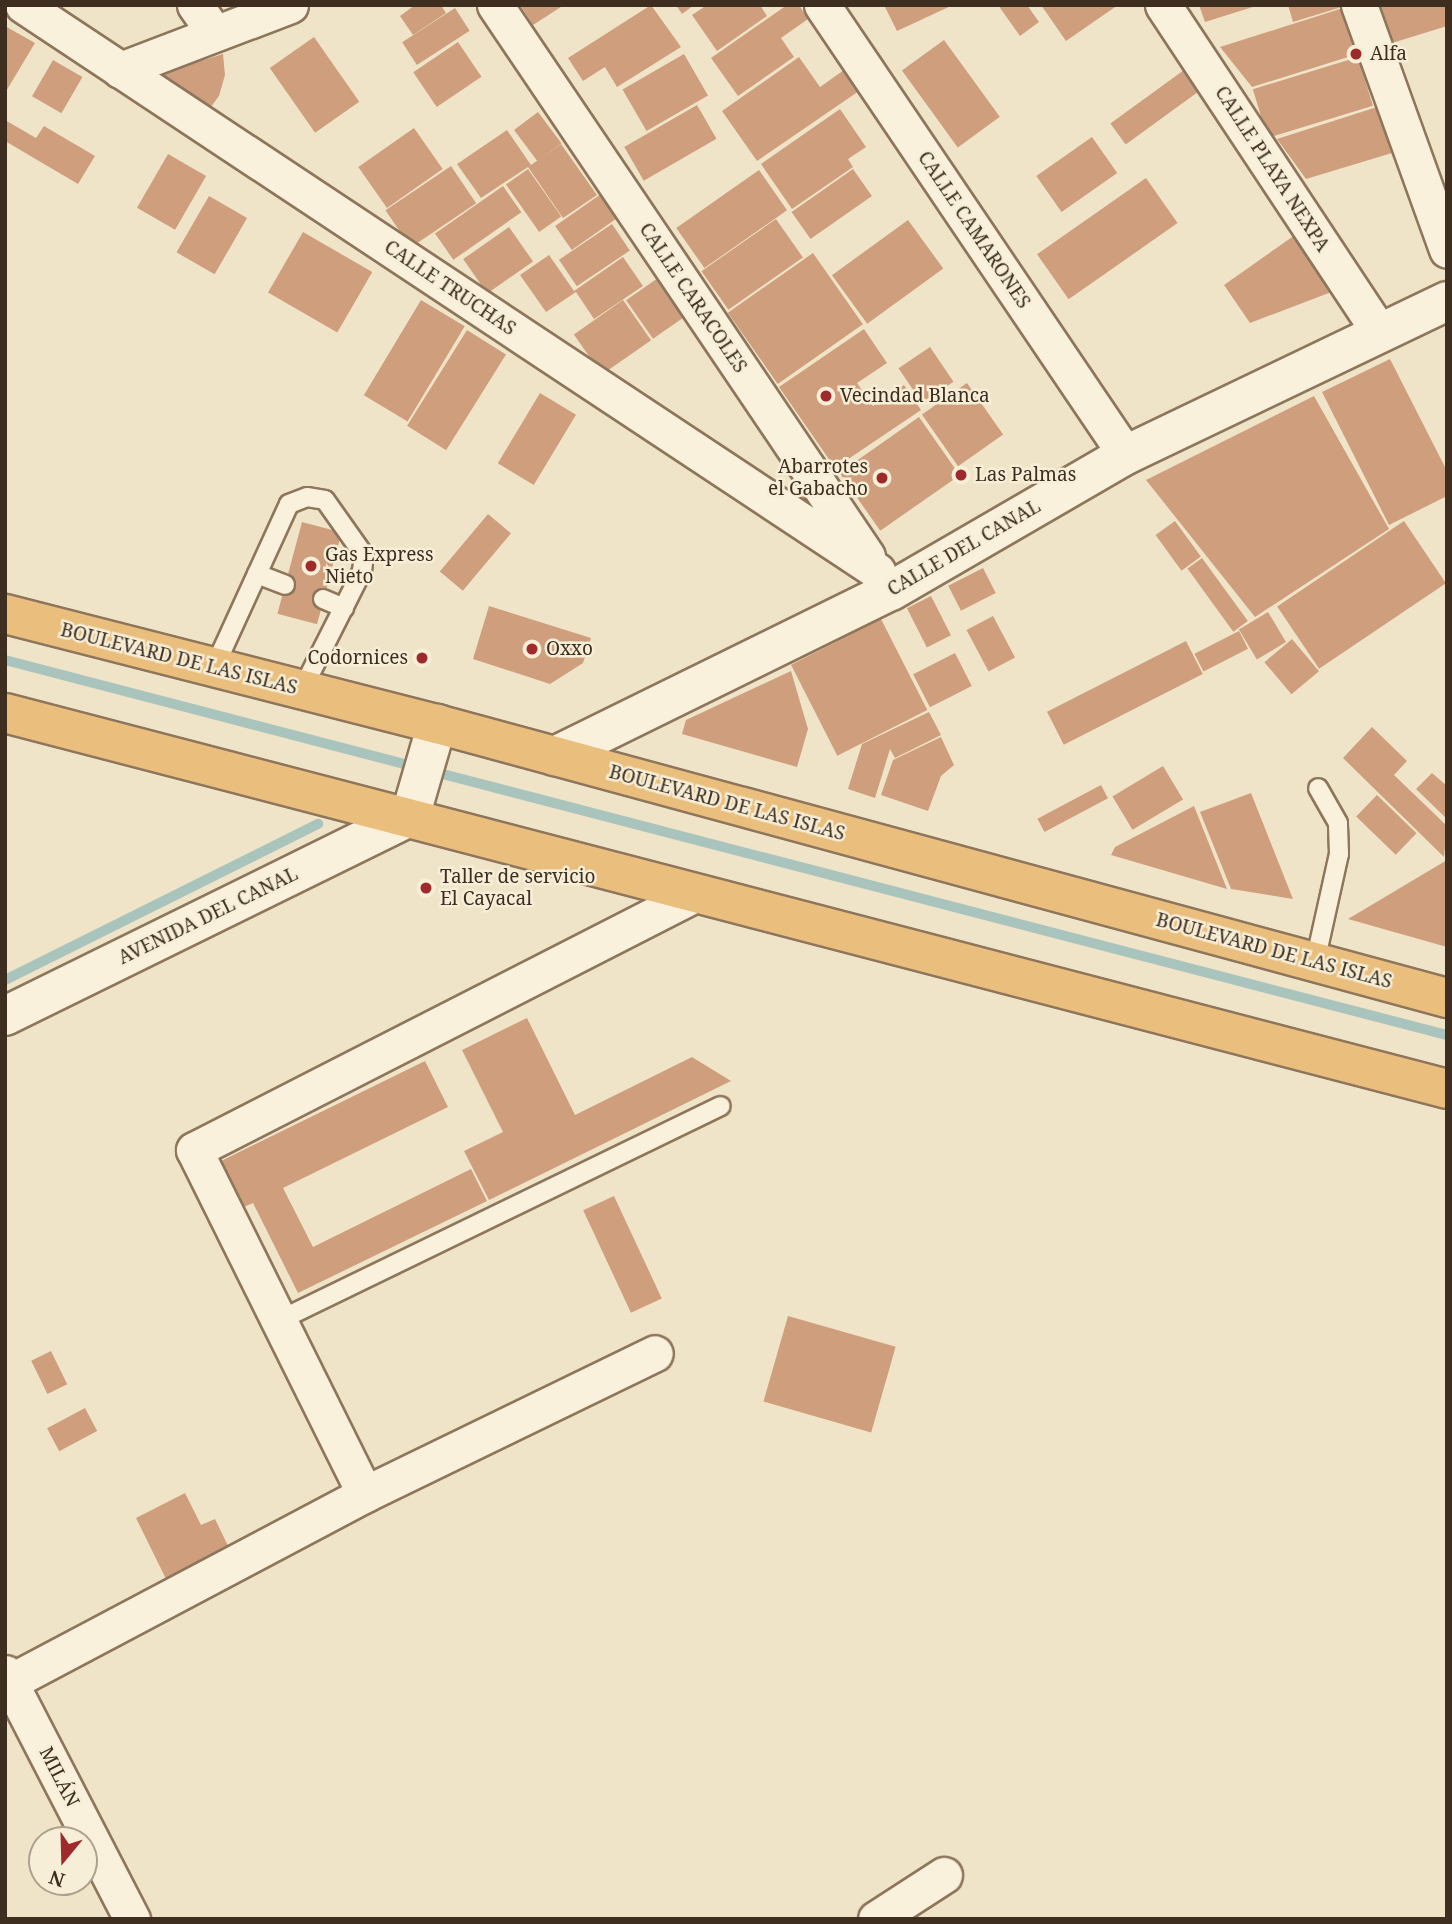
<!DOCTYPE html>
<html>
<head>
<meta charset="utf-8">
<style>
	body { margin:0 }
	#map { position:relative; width:1452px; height:1924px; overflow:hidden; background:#f0e4c8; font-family:"Noto Serif",serif }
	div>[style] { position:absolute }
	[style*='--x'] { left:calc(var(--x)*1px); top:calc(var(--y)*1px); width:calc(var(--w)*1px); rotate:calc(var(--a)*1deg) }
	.stream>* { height:10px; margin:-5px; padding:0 5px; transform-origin:5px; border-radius:5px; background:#a9c4bc }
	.building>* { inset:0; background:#cf9f7d; transform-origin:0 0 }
	.roads { filter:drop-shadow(2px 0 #8d765c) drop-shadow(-2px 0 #8d765c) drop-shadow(0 2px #8d765c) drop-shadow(0 -2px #8d765c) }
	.service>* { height:18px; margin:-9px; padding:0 9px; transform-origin:9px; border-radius:9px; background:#faf1dc }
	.minor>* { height:35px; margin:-17.5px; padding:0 17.5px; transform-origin:17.5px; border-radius:17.5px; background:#faf1dc }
	.tertiary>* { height:38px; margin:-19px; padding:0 19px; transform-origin:19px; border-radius:19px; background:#faf1dc }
	.trunk>* { height:38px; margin:-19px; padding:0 19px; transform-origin:19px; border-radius:19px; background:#eabe7c }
	.dots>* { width:19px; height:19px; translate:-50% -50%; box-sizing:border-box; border:4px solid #f7eed8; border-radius:50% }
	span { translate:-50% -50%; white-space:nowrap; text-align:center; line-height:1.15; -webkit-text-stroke:5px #f7eed8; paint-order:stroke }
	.poi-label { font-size:19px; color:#3d2e20 }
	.left { translate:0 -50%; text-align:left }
	.right { translate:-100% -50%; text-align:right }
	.street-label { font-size:19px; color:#3d2e20 }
	.frame { position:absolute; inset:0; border:7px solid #3d2e20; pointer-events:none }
	.north { position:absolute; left:28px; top:1826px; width:70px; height:70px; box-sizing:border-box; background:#f7eed8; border:2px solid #ada18e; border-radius:50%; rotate:199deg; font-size:19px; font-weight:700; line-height:28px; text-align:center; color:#3d2e20 }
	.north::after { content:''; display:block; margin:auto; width:24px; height:32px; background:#9e2a2b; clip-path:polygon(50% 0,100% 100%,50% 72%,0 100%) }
</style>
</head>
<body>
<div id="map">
	<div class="stream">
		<div style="--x:5;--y:660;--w:425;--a:14.6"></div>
		<div style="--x:431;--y:771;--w:1050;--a:14.57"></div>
		<div style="--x:5;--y:980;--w:350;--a:-26.5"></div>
	</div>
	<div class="building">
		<div style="clip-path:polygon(415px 5px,441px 5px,446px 13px,413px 35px,400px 16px)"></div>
		<div style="clip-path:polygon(520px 5px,564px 5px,533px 25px)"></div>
		<div style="clip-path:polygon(651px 5px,681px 47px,617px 87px,605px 67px,583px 81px,568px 58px)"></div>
		<div style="clip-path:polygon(676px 5px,694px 5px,682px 14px)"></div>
		<div style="clip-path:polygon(707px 5px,760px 5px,767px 16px,717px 51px,692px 15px)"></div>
		<div style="clip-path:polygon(787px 5px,799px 5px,808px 19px,781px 38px,794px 57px,738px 96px,711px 58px)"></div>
		<div style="clip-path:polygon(884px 5px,953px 5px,897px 31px)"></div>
		<div style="clip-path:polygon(998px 5px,1027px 5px,1039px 22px,1020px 36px)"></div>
		<div style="clip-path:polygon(1041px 5px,1118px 5px,1066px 41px)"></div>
		<div style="clip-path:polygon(1199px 5px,1256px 5px,1256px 6px,1205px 22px)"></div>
		<div style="clip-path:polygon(1288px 5px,1345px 5px,1345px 6px,1293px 22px)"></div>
		<div style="clip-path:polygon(1376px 5px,1447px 5px,1447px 26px,1389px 44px)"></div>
		<div style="clip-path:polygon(1346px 7px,1361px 53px,1252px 87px,1220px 47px)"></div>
		<div style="left:455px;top:8px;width:27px;height:63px;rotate:57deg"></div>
		<div style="clip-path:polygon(5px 26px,35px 43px,5px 93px)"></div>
		<div style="left:314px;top:37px;width:79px;height:54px;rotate:55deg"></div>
		<div style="left:944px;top:40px;width:95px;height:52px;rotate:54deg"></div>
		<div style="left:458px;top:42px;width:42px;height:54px;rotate:56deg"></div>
		<div style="clip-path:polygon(223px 54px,225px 75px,219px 96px,207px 112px,162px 83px,162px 73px)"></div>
		<div style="left:684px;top:54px;width:48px;height:71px;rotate:60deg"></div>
		<div style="clip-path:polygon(799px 57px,820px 87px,844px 70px,859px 91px,757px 161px,722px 111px)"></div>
		<div style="left:1358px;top:57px;width:51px;height:110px;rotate:73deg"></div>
		<div style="left:53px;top:60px;width:34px;height:42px;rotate:30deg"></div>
		<div style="left:1184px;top:70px;width:26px;height:91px;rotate:54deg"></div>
		<div style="left:697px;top:105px;width:39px;height:84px;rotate:60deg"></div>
		<div style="clip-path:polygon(1377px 107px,1392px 153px,1306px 179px,1277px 139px)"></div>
		<div style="clip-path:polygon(840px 109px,866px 147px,848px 159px,853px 167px,792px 209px,761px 164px)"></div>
		<div style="left:538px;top:112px;width:39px;height:30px;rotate:53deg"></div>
		<div style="clip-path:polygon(5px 120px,36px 138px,44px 126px,95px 156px,78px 184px,5px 141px)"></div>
		<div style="left:414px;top:128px;width:50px;height:68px;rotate:55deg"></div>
		<div style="clip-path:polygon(507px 130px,531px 165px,561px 144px,597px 195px,563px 218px,528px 167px,481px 198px,457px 164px)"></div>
		<div style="left:1092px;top:137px;width:44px;height:68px;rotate:55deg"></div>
		<div style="left:168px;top:154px;width:44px;height:62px;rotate:30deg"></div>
		<div style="left:451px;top:166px;width:45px;height:79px;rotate:56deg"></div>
		<div style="left:528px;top:169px;width:58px;height:27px;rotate:55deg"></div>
		<div style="left:853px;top:169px;width:33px;height:75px;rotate:55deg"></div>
		<div style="left:759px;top:170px;width:49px;height:101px;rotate:55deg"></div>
		<div style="left:1146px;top:178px;width:55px;height:133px;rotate:55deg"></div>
		<div style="left:503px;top:186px;width:32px;height:83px;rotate:55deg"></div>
		<div style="left:601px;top:194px;width:29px;height:56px;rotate:55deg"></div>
		<div style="left:209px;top:196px;width:44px;height:65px;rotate:30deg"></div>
		<div style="left:776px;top:219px;width:47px;height:91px;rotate:55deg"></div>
		<div style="left:908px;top:220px;width:60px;height:94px;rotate:54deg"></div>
		<div style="left:612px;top:224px;width:32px;height:64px;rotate:56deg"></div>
		<div style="left:509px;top:227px;width:42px;height:56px;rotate:55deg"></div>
		<div style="left:303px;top:232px;width:80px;height:70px;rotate:30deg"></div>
		<div style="clip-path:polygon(1295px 235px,1334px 291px,1250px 323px,1224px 285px)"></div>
		<div style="left:813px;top:253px;width:87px;height:104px;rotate:55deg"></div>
		<div style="clip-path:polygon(549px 255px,574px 291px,623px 257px,643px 286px,594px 319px,576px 292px,546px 312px,520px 275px)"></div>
		<div style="left:658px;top:278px;width:47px;height:39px;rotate:55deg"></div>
		<div style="left:421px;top:300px;width:51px;height:111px;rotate:31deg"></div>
		<div style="left:623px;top:300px;width:49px;height:60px;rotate:55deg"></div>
		<div style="clip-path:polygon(864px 329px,887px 363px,857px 383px,873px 406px,904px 385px,921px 410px,835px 468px,779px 387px)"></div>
		<div style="left:467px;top:330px;width:46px;height:113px;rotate:32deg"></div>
		<div style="left:930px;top:347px;width:42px;height:38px;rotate:56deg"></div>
		<div style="clip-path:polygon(1390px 359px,1447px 471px,1447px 496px,1389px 525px,1322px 392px)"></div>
		<div style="left:967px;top:383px;width:63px;height:55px;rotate:55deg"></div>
		<div style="left:540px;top:393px;width:42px;height:82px;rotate:31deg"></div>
		<div style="clip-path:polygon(1314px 396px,1389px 529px,1255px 617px,1146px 480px)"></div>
		<div style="left:919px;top:417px;width:71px;height:97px;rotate:55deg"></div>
		<div style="left:488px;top:514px;width:30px;height:75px;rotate:40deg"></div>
		<div style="left:1175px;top:521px;width:44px;height:24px;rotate:54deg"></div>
		<div style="left:1404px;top:521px;width:75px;height:153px;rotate:56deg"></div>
		<div style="left:302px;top:522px;width:41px;height:95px;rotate:15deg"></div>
		<div style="left:1202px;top:558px;width:78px;height:18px;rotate:54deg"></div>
		<div style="left:983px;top:568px;width:28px;height:39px;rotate:63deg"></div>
		<div style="left:931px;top:596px;width:44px;height:27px;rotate:63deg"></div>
		<div style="clip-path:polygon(489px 606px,591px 638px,583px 663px,550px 684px,473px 659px)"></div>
		<div style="left:1268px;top:612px;width:35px;height:34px;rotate:59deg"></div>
		<div style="left:993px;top:616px;width:47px;height:30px;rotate:62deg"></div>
		<div style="left:881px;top:619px;width:102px;height:101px;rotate:63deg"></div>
		<div style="left:1239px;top:631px;width:20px;height:50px;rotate:63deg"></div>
		<div style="left:1292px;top:639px;width:42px;height:36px;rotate:50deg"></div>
		<div style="left:1186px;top:641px;width:37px;height:156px;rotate:63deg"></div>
		<div style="left:955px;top:653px;width:37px;height:47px;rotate:63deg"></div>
		<div style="clip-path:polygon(791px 671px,808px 729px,797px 767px,682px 734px,686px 720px)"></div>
		<div style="clip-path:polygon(929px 712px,941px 735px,895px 758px,890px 749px,875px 798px,848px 789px,862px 744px)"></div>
		<div style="clip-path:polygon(1372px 727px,1407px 761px,1394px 775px,1447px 826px,1444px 857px,1343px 758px)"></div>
		<div style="clip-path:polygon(941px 737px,954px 765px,941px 776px,928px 811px,881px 795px,893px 760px)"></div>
		<div style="left:1163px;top:766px;width:39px;height:59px;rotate:59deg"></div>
		<div style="clip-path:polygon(1432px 773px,1447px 786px,1447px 819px,1416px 789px)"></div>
		<div style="left:1101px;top:785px;width:15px;height:72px;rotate:62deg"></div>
		<div style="clip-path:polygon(1251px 793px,1293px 899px,1231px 889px,1200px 812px)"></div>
		<div style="left:1377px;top:795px;width:55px;height:30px;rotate:44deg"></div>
		<div style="clip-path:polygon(1194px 806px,1227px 889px,1111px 855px,1115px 847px)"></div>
		<div style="clip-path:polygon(1447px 860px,1447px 947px,1348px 919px)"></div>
		<div style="clip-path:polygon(527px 1018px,575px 1115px,692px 1057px,731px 1081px,489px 1200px,464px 1151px,503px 1132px,462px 1050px)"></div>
		<div style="clip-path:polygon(425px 1061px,448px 1107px,283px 1188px,313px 1247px,471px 1169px,487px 1201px,298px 1293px,253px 1203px,244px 1207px,221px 1161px)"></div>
		<div style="left:614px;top:1196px;width:113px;height:34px;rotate:65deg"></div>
		<div style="left:788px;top:1316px;width:112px;height:89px;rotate:16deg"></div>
		<div style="left:51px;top:1351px;width:37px;height:22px;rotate:64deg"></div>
		<div style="left:85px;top:1408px;width:26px;height:43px;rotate:62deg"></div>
		<div style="clip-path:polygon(185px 1493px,201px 1525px,215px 1519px,231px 1552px,168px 1583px,136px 1518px)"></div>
	</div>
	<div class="roads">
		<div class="service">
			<div style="--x:257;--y:574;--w:30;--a:21"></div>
			<div style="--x:323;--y:599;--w:23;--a:23"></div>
			<div style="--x:214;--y:668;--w:180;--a:-65.4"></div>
			<div style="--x:289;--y:504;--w:19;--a:-21"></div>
			<div style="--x:307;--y:497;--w:18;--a:9"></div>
			<div style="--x:325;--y:500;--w:67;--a:54.7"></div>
			<div style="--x:364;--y:555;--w:16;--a:97"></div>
			<div style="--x:362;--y:571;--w:133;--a:116.8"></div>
			<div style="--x:1315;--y:962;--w:111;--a:-77.5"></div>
			<div style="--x:1339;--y:854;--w:31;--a:-92"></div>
			<div style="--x:1338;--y:823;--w:40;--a:-119.7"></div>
			<div style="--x:278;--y:1321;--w:492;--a:-25.9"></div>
		</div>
		<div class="minor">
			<div style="--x:23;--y:5;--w:1025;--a:33.53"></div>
			<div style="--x:195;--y:5;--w:32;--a:55"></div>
			<div style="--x:495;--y:5;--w:665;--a:55.98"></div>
			<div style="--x:822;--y:5;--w:543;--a:55.96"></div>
			<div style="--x:1163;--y:5;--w:393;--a:56.5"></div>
			<div style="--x:1359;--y:5;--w:260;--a:70.2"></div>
			<div style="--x:120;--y:70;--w:182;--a:-20.9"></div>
			<div style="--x:365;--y:1494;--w:384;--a:-116.4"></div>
			<div style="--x:194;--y:1150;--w:565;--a:-27.06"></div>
			<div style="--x:5;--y:1673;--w:277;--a:62.7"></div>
			<div style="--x:10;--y:1682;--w:402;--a:-27.9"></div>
			<div style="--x:365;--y:1494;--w:322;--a:-25.9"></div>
			<div style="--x:876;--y:1919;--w:81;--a:-32.9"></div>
		</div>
		<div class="tertiary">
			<div style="--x:555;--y:756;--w:374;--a:-26.2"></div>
			<div style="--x:891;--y:591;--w:272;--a:-30.1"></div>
			<div style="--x:1126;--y:455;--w:356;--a:-25.6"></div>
			<div style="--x:5;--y:1016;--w:451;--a:-26.2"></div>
			<div style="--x:410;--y:817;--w:97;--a:-73.8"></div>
		</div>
		<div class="trunk">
			<div style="--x:5;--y:614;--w:446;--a:14.3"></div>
			<div style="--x:437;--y:724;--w:1047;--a:15.18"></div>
			<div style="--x:5;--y:713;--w:1490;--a:14.61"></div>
		</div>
	</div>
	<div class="dots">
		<div style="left:1356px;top:54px;background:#9e2a2b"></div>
		<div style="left:826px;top:396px;background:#9e2a2b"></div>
		<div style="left:961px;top:475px;background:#9e2a2b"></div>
		<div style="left:882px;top:478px;background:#9e2a2b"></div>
		<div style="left:311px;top:566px;background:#9e2a2b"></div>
		<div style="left:532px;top:649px;background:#9e2a2b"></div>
		<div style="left:422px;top:658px;background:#9e2a2b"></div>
		<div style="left:426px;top:888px;background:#9e2a2b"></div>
	</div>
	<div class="poi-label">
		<span class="left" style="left:1370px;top:54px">Alfa</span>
		<span class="left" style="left:840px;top:396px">Vecindad Blanca</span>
		<span class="right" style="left:868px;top:478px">Abarrotes<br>el Gabacho</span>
		<span class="left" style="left:975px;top:475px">Las Palmas</span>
		<span class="left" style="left:325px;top:566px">Gas Express<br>Nieto</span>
		<span class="left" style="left:546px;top:649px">Oxxo</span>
		<span class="right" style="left:408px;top:658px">Codornices</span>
		<span class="left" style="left:440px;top:888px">Taller de servicio<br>El Cayacal</span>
	</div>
	<div class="street-label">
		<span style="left:1272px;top:169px;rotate:57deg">CALLE PLAYA NEXPA</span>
		<span style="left:974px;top:230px;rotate:56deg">CALLE CAMARONES</span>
		<span style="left:450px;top:288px;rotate:34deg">CALLE TRUCHAS</span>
		<span style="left:693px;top:298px;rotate:56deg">CALLE CARACOLES</span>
		<span style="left:964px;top:548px;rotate:-30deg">CALLE DEL CANAL</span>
		<span style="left:179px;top:659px;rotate:14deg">BOULEVARD DE LAS ISLAS</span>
		<span style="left:727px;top:803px;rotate:15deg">BOULEVARD DE LAS ISLAS</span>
		<span style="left:208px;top:916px;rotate:-26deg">AVENIDA DEL CANAL</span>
		<span style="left:1274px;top:951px;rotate:15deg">BOULEVARD DE LAS ISLAS</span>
		<span style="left:59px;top:1777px;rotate:63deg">MILÁN</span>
	</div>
	<div class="frame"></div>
	<div class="north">N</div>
</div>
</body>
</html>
